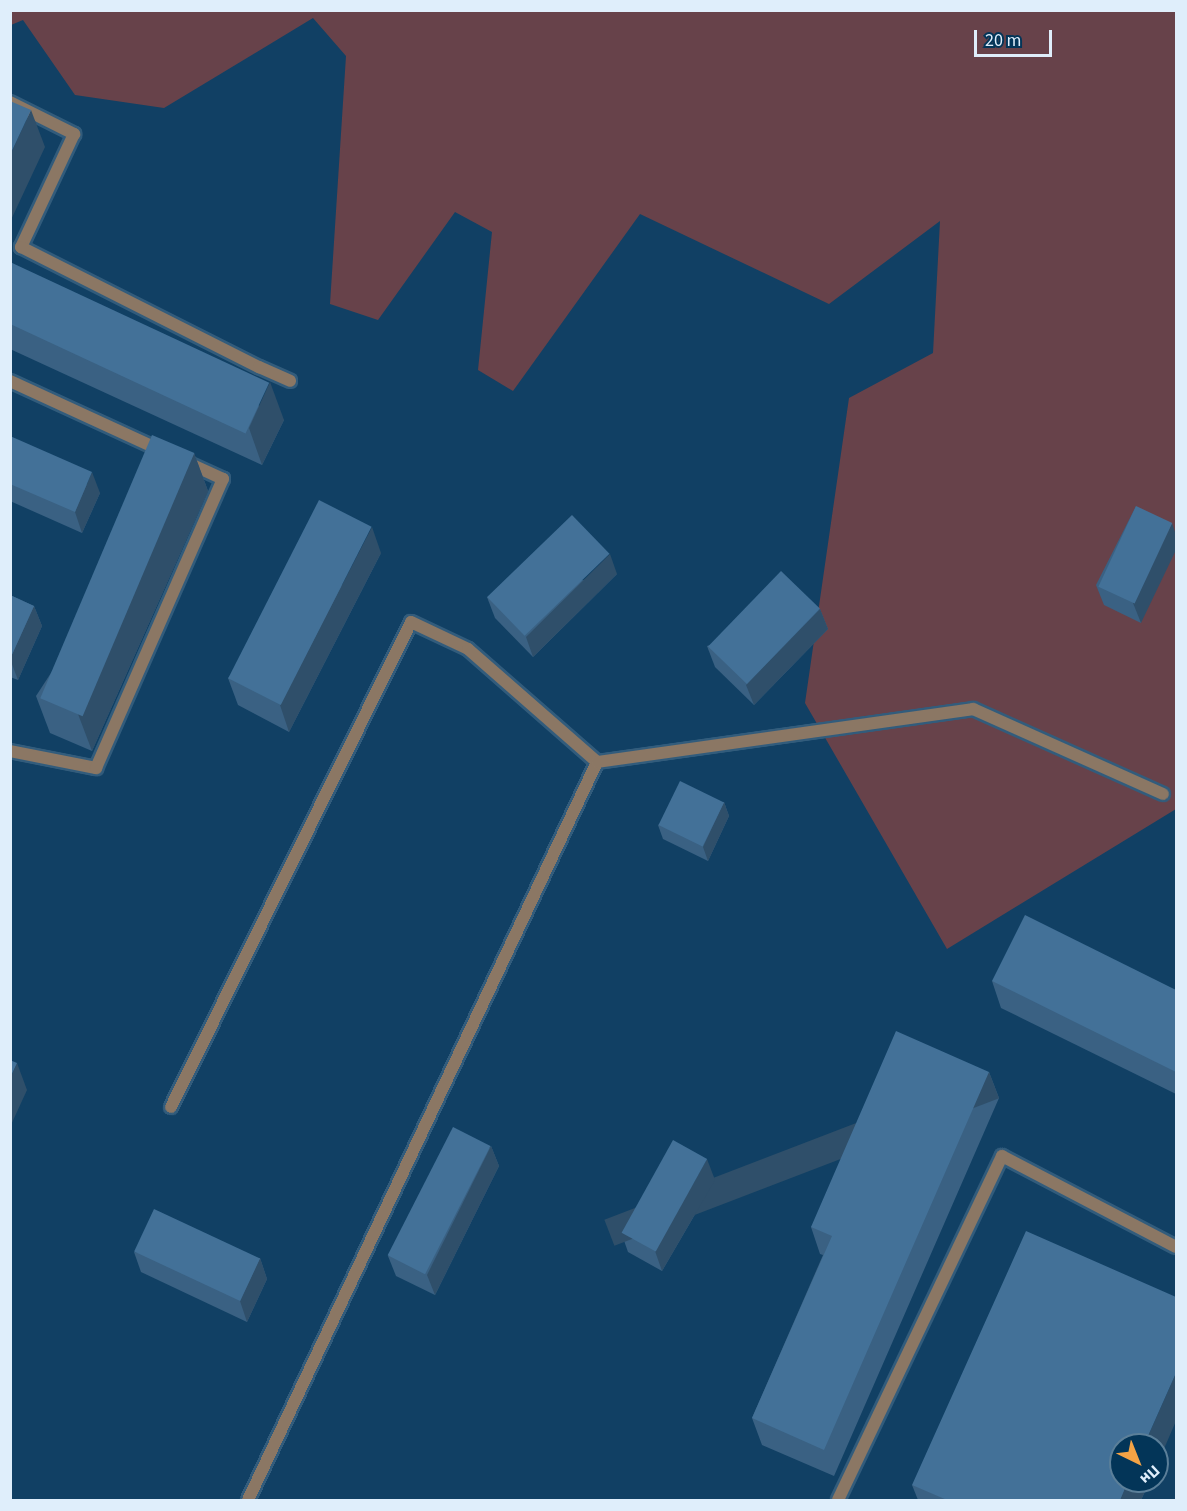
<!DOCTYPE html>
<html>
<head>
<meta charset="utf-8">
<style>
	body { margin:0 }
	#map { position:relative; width:1187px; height:1511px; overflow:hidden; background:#114064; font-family:"Source Sans 3",sans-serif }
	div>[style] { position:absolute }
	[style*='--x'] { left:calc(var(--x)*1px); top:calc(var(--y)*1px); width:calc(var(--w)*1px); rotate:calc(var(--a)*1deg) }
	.green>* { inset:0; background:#67424a }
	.roads { filter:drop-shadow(2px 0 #325c7c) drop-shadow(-2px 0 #325c7c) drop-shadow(0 2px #325c7c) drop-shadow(0 -2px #325c7c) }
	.service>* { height:12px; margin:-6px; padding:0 6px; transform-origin:6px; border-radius:6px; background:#8b7764 }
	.minor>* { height:12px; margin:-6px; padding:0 6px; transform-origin:6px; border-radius:6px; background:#8b7764 }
	.wall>* { inset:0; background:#3a6183 }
	.shaded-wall>* { inset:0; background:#2f4f6a; transform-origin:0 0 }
	.building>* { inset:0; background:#437198; transform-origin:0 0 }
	span { translate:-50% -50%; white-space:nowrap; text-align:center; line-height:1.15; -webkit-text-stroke:6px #033558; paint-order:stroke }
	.frame { position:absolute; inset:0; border:12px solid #dfeefb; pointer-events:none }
	.north { position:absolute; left:1109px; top:1433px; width:60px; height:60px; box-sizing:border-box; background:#033558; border:2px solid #5b7f99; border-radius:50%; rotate:137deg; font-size:16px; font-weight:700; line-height:24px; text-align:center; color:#dfeefb }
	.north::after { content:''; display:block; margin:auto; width:21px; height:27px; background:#f5a345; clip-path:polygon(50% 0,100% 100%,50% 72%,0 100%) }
	.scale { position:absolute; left:974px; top:30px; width:78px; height:27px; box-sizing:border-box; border:3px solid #dfeefb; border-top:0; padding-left:8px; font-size:18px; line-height:21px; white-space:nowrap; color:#dfeefb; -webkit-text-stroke:4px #033558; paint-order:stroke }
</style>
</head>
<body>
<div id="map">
	<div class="green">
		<div style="clip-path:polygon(11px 10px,1176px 11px,1176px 809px,947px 949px,805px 703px,849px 398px,933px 353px,940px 221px,829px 304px,640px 214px,513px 391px,478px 370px,492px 232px,455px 212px,378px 320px,330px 304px,346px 56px,313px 18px,164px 108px,75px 95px,23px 20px,11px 25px)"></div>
	</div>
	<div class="roads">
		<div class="service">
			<div style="--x:10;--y:102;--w:72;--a:26.6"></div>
			<div style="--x:74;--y:134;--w:125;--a:115.1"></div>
			<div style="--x:21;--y:247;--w:267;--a:26.8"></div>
			<div style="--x:10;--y:381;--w:167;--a:24.7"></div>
			<div style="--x:10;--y:751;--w:88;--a:11.2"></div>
			<div style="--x:96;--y:768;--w:316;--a:-66.3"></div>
			<div style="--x:223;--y:479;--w:41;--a:-155.3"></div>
			<div style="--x:171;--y:1107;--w:541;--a:-63.67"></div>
			<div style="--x:411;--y:622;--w:63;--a:25.3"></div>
			<div style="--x:468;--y:649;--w:171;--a:41.2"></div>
			<div style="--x:248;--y:1500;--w:816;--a:-64.69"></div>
			<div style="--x:597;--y:762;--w:380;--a:-8"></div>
			<div style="--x:973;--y:709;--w:208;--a:24.1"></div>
			<div style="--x:838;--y:1500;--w:381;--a:-64.5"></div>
			<div style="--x:1002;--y:1156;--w:196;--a:27.6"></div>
		</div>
		<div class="minor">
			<div style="--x:259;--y:367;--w:34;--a:24"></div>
		</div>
	</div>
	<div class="wall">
		<div style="clip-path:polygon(10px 262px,284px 420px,262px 465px,10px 349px)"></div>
		<div style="clip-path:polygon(10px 436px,100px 493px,82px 533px,10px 501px)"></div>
		<div style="clip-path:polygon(194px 453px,208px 491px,92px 751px,50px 733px,36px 696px)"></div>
		<div style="clip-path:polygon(1136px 506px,1141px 623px,1104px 605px,1096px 585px)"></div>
		<div style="clip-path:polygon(381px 553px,289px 732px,238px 705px,228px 678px)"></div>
		<div style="clip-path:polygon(617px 574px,533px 657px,495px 618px,487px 597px)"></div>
		<div style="clip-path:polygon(10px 595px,34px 606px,42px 626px,18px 680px,10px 677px)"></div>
		<div style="clip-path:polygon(820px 609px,828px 629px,754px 705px,715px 667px,707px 646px)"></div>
		<div style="clip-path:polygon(724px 802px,729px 816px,708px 861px,663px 839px,658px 825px)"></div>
		<div style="clip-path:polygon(992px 981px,1176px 990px,1176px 1094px,1001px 1008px)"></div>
		<div style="clip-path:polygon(989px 1072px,999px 1098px,834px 1476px,762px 1445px,752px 1418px,823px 1255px,820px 1254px,811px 1227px)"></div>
		<div style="clip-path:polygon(491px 1146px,499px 1166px,435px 1295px,396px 1276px,388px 1256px)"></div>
		<div style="clip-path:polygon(715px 1180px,662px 1271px,628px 1252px,621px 1232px)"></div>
		<div style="clip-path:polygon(134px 1252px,260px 1258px,267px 1279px,247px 1322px,141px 1272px)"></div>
		<div style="clip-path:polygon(1121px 1481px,1150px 1481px,1141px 1500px,918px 1500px,912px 1485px)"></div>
	</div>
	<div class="shaded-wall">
		<div style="clip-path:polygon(31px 110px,45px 147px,10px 222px,10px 155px)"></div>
		<div style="clip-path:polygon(270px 382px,284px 420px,262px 465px,249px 428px)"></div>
		<div style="clip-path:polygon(194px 453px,208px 491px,92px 751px,78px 714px)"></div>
		<div style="clip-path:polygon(92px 472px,100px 493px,82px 533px,75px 512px)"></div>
		<div style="clip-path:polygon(1172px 523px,1176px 535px,1176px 550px,1141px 623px,1133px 603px)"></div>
		<div style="clip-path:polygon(372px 527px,381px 553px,289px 732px,280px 705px)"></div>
		<div style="clip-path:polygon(610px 554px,617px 574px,533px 657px,526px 637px)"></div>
		<div style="clip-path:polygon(34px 606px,42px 626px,18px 680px,10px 659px)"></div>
		<div style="clip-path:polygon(820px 609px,828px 629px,754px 705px,746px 685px)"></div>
		<div style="clip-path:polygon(724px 802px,729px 816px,708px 861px,703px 847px)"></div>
		<div style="clip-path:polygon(17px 1063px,27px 1090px,10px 1127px,10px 1078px)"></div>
		<div style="left:989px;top:1072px;width:28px;height:412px;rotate:69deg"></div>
		<div style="clip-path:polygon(491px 1146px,499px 1166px,435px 1295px,427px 1275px)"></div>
		<div style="clip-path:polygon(707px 1159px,715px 1180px,662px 1271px,655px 1251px)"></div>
		<div style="clip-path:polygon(260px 1258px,267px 1279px,247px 1322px,240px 1301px)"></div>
		<div style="clip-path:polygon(1176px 1373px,1176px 1421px,1157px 1465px,1157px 1445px,1144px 1445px)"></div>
		<div style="clip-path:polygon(1128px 1481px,1150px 1481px,1141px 1500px,1120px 1500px)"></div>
	</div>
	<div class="building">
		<div style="clip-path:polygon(10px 101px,31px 110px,10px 155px)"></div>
		<div style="left:10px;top:262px;width:286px;height:56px;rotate:25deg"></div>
		<div style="left:152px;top:435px;width:46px;height:286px;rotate:23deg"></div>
		<div style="clip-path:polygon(10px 436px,92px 472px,75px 512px,10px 484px)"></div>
		<div style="left:319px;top:500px;width:59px;height:200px;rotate:27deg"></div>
		<div style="left:1136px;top:506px;width:40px;height:89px;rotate:25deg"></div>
		<div style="left:572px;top:515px;width:54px;height:118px;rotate:46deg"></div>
		<div style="left:781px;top:571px;width:54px;height:105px;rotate:44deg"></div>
		<div style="clip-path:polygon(10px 595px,34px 606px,10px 659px)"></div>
		<div style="left:680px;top:781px;width:49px;height:49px;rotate:26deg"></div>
		<div style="clip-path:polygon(1025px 915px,1176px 990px,1176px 1072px,992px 981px)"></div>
		<div style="clip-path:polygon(896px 1031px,989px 1072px,824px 1450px,752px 1418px,832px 1236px,811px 1227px)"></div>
		<div style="clip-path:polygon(10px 1060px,17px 1063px,10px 1078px)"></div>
		<div style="left:453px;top:1127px;width:42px;height:144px;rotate:27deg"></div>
		<div style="left:673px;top:1140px;width:39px;height:106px;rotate:29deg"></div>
		<div style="left:154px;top:1209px;width:117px;height:47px;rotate:25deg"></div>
		<div style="clip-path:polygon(1026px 1231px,1176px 1297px,1176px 1373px,1144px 1445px,1121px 1445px,1121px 1481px,1128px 1481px,1120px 1500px,947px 1500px,912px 1485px)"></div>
	</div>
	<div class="frame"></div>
	<div class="north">Пн</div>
	<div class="scale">20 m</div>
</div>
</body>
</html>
